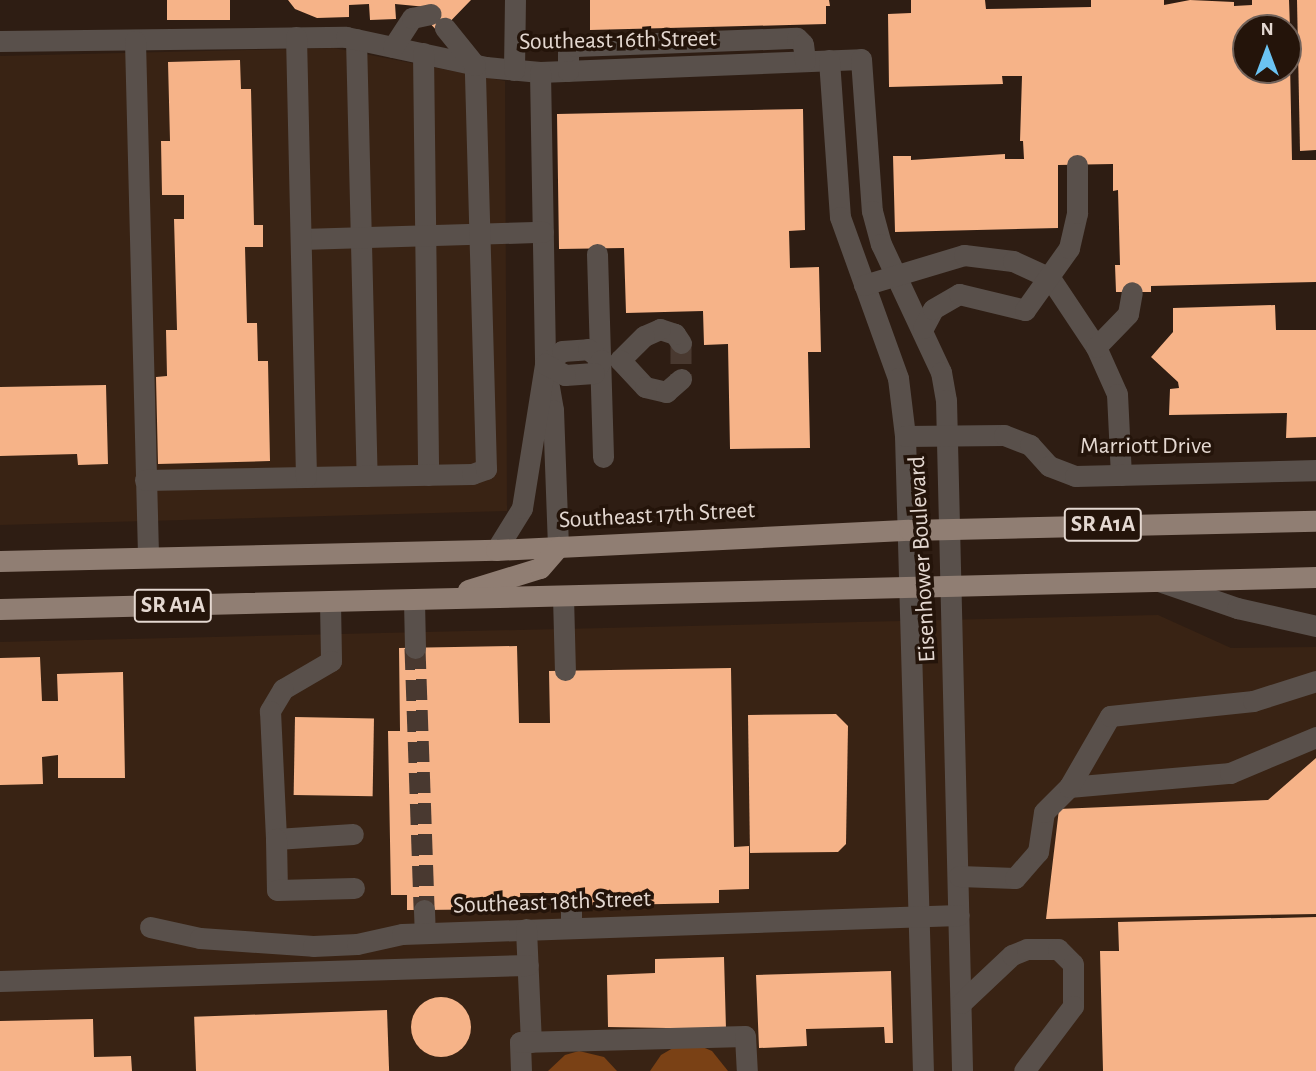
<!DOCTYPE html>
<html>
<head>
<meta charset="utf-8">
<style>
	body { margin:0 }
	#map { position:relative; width:1316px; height:1071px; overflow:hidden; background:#2e1d13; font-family:"Alegreya Sans",sans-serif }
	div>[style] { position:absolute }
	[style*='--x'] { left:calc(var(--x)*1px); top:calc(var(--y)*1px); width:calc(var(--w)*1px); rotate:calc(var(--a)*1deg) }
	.built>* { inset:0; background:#392314 }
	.water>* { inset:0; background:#7a4115 }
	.building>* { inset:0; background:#f6b388; transform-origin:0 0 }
	.round { border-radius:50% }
	.minor-tunnel>* { height:21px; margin-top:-10.5px; transform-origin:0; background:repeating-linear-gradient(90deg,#493930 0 21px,transparent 0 31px) }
	.minor>* { height:21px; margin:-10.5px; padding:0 10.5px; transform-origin:10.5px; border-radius:10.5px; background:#59504b }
	.major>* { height:21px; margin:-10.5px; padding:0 10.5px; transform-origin:10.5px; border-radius:10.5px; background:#907e73 }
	span { translate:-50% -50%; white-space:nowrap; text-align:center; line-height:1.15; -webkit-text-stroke:7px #24140a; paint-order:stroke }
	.shield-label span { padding:2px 5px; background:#24140a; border:2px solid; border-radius:5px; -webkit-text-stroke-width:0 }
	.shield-label { font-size:23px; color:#e4d8d1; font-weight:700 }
	.street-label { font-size:24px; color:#e4d8d1 }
	.north { position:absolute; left:1232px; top:14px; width:70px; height:70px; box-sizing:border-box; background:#24140a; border:2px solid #71625a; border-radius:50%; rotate:0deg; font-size:19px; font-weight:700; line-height:28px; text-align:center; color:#e4d8d1 }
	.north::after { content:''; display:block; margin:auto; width:24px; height:32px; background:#6bc3f2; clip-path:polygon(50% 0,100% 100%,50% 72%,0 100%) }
</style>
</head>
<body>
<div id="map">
	<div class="built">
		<div style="clip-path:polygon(334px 48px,505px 81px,507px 511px,0 525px,0 56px)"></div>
		<div style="clip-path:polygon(1158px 615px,1231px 648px,1316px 647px,1316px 1071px,0 1071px,0 642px)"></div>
	</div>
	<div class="water">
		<div style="clip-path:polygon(700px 1046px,712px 1051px,728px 1071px,650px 1071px,661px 1055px,673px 1048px)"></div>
		<div style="clip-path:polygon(579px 1051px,604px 1057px,617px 1071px,548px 1071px,565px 1055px)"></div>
	</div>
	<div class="building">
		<div style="left:167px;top:0;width:63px;height:20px"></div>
		<div style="clip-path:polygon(288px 0,471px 0,439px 33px,426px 19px,437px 8px,395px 4px,396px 19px,370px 20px,369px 4px,349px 5px,349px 17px,317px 18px,295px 9px)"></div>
		<div style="clip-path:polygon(590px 0,829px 0,830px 6px,826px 6px,826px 24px,590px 30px)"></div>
		<div style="clip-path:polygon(911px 0,985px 0,986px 9px,1091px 7px,1091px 0,1164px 0,1164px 5px,1190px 0,1234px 2px,1234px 6px,1252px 5px,1252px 0,1289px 0,1290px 28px,1246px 28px,1246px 70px,1288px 70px,1290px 63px,1292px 160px,1316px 160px,1316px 282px,1151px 286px,1151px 292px,1116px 292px,1115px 265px,1120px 265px,1118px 190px,1113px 191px,1113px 164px,1058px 165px,1058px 228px,895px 232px,893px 156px,911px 156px,911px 160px,1005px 154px,1005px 159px,1024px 159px,1023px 141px,1020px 141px,1022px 76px,1002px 76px,1003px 84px,889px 87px,888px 14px,911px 13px)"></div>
		<div style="clip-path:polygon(1297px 0,1316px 0,1316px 150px,1300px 151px)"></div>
		<div style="clip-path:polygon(240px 60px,241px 89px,251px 89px,254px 225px,263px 225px,263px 247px,245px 247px,247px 323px,257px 323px,258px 361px,268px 361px,270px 461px,158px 464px,156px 377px,167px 376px,166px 330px,177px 330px,174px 219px,184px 219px,184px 195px,162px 195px,161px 141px,170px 141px,168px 62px)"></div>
		<div style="clip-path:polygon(803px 109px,805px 230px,789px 231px,790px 268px,819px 267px,821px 352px,808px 352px,810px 448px,730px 449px,728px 344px,704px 345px,703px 311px,626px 313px,624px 248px,559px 249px,557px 114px)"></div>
		<div style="clip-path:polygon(1275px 305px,1276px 330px,1316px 330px,1316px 437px,1286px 438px,1287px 413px,1169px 415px,1170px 389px,1179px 388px,1178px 382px,1151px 357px,1173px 332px,1173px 308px)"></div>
		<div style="clip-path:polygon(106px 385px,108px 464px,78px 465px,77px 454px,0 456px,0 387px)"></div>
		<div style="clip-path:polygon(517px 646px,519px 723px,550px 723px,549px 671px,731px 668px,734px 847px,749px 846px,749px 889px,719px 890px,719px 903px,555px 906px,555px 893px,520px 893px,521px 909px,424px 910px,407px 910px,407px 895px,391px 895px,388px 731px,400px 731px,399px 648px)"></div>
		<div style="clip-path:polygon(40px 657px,42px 701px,58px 701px,57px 674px,123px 672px,125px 778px,58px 778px,58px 755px,42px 757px,43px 784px,0 785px,0 658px)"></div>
		<div style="clip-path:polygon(836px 714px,848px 726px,846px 844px,838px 852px,750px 853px,748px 715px)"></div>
		<div style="left:295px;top:717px;width:79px;height:78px;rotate:1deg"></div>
		<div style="clip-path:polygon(1316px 758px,1316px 914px,1046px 919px,1059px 809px,1268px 800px)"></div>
		<div style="clip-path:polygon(1316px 917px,1316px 1071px,1103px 1071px,1100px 951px,1119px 951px,1118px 922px)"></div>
		<div style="clip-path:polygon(724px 957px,726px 1029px,608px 1027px,607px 975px,655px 973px,655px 959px)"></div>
		<div style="clip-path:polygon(891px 971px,893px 1043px,885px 1043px,884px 1027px,806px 1029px,807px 1046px,759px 1048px,756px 975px)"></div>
		<div class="round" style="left:411px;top:997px;width:60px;height:60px"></div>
		<div style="left:387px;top:1010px;width:61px;height:193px;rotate:88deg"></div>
		<div style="clip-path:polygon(93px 1019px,94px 1057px,131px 1056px,132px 1071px,0 1071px,0 1021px)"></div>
	</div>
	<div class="minor-tunnel">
		<div style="--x:681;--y:343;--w:36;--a:90"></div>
		<div style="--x:415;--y:648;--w:262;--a:88"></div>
	</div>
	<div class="minor">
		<div style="--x:356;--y:39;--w:437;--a:88.6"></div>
		<div style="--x:0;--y:41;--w:346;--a:-0.7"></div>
		<div style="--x:346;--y:37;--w:143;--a:12.1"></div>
		<div style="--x:486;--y:67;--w:54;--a:5.3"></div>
		<div style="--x:540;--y:72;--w:321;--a:-2.3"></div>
		<div style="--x:861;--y:59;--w:152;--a:85.9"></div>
		<div style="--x:872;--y:211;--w:34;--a:75"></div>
		<div style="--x:881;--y:244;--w:141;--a:64.9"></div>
		<div style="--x:941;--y:372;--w:28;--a:80"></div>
		<div style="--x:946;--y:400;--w:671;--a:88.63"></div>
		<div style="--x:135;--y:41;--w:515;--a:88.55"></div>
		<div style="--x:393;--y:47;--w:35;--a:-57"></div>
		<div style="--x:412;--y:18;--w:19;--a:-12"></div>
		<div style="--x:423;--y:53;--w:422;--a:89.3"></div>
		<div style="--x:829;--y:60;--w:157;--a:86"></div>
		<div style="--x:840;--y:217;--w:171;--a:70.2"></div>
		<div style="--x:898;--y:378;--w:58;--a:83.1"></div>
		<div style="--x:905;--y:436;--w:635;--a:88.38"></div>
		<div style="--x:514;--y:70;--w:70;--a:-89.2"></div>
		<div style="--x:568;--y:71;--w:20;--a:-90"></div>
		<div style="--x:568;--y:51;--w:9;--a:-36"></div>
		<div style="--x:575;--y:46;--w:222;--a:-2.1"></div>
		<div style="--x:797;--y:38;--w:8;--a:45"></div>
		<div style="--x:803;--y:44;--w:17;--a:83"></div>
		<div style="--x:540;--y:72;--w:292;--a:89"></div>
		<div style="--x:545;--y:364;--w:47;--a:80.1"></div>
		<div style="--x:553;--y:410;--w:137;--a:87.9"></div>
		<div style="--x:301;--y:239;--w:242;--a:-1.7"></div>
		<div style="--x:597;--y:254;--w:203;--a:88.3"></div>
		<div style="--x:864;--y:285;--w:104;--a:-16.7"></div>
		<div style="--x:964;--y:255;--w:49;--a:7"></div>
		<div style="--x:1013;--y:261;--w:41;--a:24.7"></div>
		<div style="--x:1050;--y:278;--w:83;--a:56.3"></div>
		<div style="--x:1096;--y:347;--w:51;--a:65.9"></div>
		<div style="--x:1117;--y:394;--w:81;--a:87.2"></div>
		<div style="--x:923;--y:328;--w:21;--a:-62"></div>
		<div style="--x:933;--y:309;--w:30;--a:-30"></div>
		<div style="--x:959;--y:294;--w:68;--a:13.6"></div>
		<div style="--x:1025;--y:310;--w:76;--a:-54.6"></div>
		<div style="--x:1069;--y:248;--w:36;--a:-77"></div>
		<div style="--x:1077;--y:213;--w:48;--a:-90"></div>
		<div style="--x:681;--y:343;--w:11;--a:-124"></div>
		<div style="--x:675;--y:334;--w:16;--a:-162"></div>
		<div style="--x:660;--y:329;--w:17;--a:156"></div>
		<div style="--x:644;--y:336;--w:34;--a:135"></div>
		<div style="--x:620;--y:360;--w:37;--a:47"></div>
		<div style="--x:645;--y:387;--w:22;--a:13"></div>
		<div style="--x:666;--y:392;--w:20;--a:-41"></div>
		<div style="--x:1096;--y:347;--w:46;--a:-45.9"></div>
		<div style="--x:1128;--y:314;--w:22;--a:-80"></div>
		<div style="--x:905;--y:436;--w:99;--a:-0.6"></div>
		<div style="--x:1004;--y:435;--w:28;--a:21"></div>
		<div style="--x:1030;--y:445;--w:28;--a:48"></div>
		<div style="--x:1049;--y:466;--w:28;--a:21"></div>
		<div style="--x:1075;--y:476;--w:241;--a:-1.4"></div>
		<div style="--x:306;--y:477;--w:166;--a:-1"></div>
		<div style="--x:472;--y:474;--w:15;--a:-20"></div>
		<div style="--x:486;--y:469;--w:404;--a:-91.6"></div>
		<div style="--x:475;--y:65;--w:48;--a:-129"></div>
		<div style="--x:145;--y:480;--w:161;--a:-1.1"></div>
		<div style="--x:306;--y:477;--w:440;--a:-91.3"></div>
		<div style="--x:496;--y:550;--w:49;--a:-58.2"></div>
		<div style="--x:522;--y:508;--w:146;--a:-80.9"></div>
		<div style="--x:545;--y:364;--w:21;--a:-37"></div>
		<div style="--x:562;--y:351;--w:26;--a:-4"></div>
		<div style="--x:588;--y:349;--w:17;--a:40"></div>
		<div style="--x:601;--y:360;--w:15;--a:118"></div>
		<div style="--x:594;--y:373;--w:29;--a:176"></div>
		<div style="--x:565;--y:375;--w:23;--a:-151"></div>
		<div style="--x:1159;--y:581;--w:83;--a:19.1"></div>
		<div style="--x:1237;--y:608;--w:81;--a:12.8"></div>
		<div style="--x:563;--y:596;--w:74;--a:88.5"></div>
		<div style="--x:414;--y:600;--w:48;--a:88.8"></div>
		<div style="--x:330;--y:602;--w:59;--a:89"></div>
		<div style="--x:331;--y:661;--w:56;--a:149.7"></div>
		<div style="--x:283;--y:689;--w:26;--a:121"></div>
		<div style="--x:270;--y:711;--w:128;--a:87.3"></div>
		<div style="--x:276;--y:839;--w:77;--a:-3.7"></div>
		<div style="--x:1069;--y:787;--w:162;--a:-5"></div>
		<div style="--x:1230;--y:773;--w:93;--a:-22.7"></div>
		<div style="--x:276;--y:839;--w:51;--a:88.9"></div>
		<div style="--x:277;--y:890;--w:77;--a:-1.5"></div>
		<div style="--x:959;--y:876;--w:56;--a:2"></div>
		<div style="--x:1015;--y:878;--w:35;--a:-49"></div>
		<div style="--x:1038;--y:852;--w:40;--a:-81.5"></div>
		<div style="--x:1044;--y:812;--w:35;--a:-45"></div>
		<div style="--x:1069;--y:787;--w:82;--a:-60"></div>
		<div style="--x:1110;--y:716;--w:144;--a:-6"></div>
		<div style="--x:1253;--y:701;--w:66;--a:-17.6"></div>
		<div style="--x:571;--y:906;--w:22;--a:90"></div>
		<div style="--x:424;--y:910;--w:23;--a:88"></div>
		<div style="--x:150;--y:927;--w:51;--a:12.4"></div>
		<div style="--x:200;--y:938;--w:113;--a:4"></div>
		<div style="--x:313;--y:946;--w:44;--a:-2.6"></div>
		<div style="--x:357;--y:944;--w:46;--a:-12.5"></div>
		<div style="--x:402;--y:934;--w:557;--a:-1.95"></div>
		<div style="--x:526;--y:929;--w:113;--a:87.5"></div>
		<div style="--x:0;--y:981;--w:528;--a:-1.74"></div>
		<div style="--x:961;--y:1003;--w:70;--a:-43.3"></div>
		<div style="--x:1012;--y:955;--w:16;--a:-22"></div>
		<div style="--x:1027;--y:949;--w:31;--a:0"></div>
		<div style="--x:1058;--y:949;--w:21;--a:45"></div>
		<div style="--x:1073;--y:964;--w:42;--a:90"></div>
		<div style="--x:1073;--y:1006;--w:81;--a:127"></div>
		<div style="--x:521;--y:1071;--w:29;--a:-92"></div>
		<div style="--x:520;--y:1042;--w:225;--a:-1.5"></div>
		<div style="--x:745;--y:1036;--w:35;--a:87"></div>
	</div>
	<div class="major">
		<div style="--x:0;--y:561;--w:496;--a:-1.3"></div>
		<div style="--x:496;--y:550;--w:413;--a:-2.8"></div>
		<div style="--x:909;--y:530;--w:407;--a:-1.3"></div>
		<div style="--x:468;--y:590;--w:75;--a:-17"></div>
		<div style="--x:540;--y:568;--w:28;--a:-49"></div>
		<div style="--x:0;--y:609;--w:1316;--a:-1.39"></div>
	</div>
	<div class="shield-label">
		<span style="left:1103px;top:525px">SR A1A</span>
		<span style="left:173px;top:606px">SR A1A</span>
	</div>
	<div class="street-label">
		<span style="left:618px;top:41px;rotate:-1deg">Southeast 16th Street</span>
		<span style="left:1146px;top:447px">Marriott Drive</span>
		<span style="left:657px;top:516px;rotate:-3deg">Southeast 17th Street</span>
		<span style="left:923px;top:559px;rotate:-93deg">Eisenhower Boulevard</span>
		<span style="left:552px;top:903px;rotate:-2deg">Southeast 18th Street</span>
	</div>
	<div class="north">N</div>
</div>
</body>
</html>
